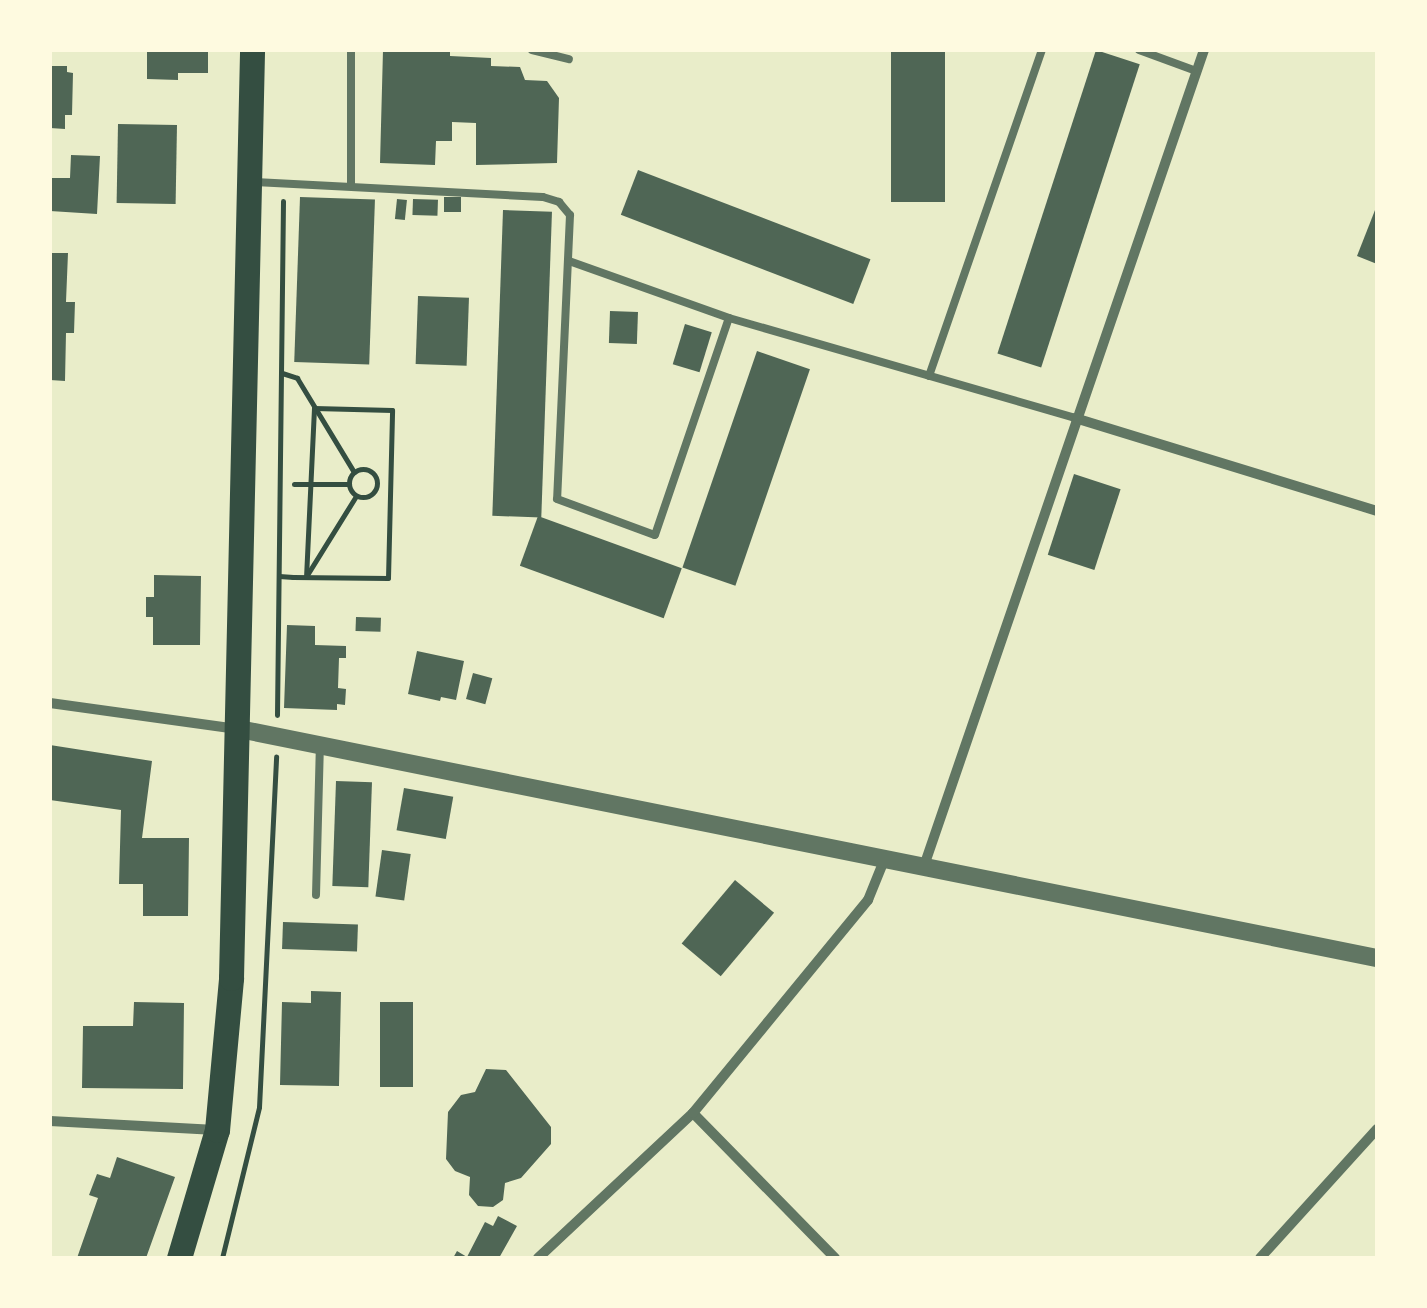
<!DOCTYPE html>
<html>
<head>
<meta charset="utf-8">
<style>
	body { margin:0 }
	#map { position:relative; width:1427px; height:1308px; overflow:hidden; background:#e9edc9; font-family:Arial,sans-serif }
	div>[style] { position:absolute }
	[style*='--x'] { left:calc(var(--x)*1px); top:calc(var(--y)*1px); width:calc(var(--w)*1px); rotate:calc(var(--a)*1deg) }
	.building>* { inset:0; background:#4f6655; transform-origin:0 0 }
	.path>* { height:5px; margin:-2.5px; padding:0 2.5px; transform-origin:2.5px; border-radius:2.5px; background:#344e41 }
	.path>.ring { margin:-2.5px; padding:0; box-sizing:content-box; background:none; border:5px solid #344e41; border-radius:50% }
	.service>* { height:8px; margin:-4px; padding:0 4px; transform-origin:4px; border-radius:4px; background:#617663 }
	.minor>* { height:10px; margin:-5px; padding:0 5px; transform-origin:5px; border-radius:5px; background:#617663 }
	.tertiary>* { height:18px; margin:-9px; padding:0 9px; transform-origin:9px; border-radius:9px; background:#617663 }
	.primary>* { height:25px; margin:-12.5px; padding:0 12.5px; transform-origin:12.5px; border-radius:12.5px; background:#344e41 }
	span { translate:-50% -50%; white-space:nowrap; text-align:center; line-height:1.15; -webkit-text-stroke:8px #fefae0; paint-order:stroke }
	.frame { position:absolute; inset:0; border:52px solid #fefae0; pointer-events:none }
</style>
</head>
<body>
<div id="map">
	<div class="building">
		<div style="clip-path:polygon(147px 50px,208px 50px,208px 73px,178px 73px,178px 80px,147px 79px)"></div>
		<div style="clip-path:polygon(383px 50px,450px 50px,450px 56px,491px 58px,491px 66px,520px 67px,525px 80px,547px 81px,559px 98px,557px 163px,476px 165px,476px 123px,452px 122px,452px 141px,436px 141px,435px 165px,380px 163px)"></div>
		<div style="left:891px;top:50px;width:54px;height:152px"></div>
		<div style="left:1096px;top:50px;width:46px;height:319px;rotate:18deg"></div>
		<div style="clip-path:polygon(50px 66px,67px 66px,67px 72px,73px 73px,72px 115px,65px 115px,65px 129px,50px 128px)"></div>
		<div style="left:118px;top:124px;width:59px;height:79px;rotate:1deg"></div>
		<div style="clip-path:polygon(71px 155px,100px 156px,97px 214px,50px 211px,50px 178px,70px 178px)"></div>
		<div style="left:638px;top:170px;width:249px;height:48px;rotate:21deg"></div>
		<div style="left:300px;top:197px;width:75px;height:165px;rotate:2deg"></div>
		<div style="left:444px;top:197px;width:17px;height:15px"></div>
		<div style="left:397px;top:199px;width:10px;height:20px;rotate:6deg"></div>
		<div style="left:413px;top:199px;width:25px;height:16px;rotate:2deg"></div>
		<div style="clip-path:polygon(1377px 205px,1377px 264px,1357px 256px)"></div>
		<div style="left:503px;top:210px;width:49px;height:306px;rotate:2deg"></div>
		<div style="clip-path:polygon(50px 253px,68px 253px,66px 302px,75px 302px,74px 333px,66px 333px,65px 381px,50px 380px)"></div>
		<div style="left:418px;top:296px;width:51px;height:68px;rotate:2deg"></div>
		<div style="left:610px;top:311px;width:28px;height:32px;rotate:2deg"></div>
		<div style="left:685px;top:324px;width:28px;height:42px;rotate:17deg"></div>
		<div style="left:757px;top:351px;width:56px;height:229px;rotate:19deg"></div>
		<div style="left:1074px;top:474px;width:49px;height:85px;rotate:18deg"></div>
		<div style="left:538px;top:516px;width:153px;height:53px;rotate:20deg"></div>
		<div style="clip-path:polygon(154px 575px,201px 576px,200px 645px,153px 645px,153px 617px,146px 617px,146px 597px,154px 597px)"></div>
		<div style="left:356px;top:617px;width:25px;height:14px;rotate:2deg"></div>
		<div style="clip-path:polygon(287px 625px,315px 626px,315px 645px,346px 646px,346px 658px,339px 658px,338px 688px,346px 689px,345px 705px,337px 704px,337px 710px,284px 708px)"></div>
		<div style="clip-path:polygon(417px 651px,464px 661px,456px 700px,441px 697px,440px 701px,408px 694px)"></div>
		<div style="left:473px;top:673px;width:20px;height:27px;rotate:15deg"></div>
		<div style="clip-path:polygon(50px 745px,152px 761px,142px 838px,189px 838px,188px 916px,143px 916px,143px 884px,119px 884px,121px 810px,50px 800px)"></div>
		<div style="left:336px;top:781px;width:36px;height:105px;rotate:2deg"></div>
		<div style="left:404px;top:788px;width:50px;height:43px;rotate:10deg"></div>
		<div style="left:382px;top:850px;width:29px;height:47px;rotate:8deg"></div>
		<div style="left:735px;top:880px;width:51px;height:83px;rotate:40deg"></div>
		<div style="left:283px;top:922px;width:75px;height:27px;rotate:2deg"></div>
		<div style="clip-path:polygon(311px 991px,341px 992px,339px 1086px,280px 1085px,282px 1002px,311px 1003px)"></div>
		<div style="clip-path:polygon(134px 1002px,184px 1003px,183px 1089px,82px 1088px,83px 1026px,133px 1026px)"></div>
		<div style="left:380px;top:1002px;width:33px;height:85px"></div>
		<div style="clip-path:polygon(486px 1069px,506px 1070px,551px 1127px,551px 1144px,521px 1178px,505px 1183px,503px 1200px,493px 1207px,478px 1206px,469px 1195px,470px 1177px,455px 1171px,446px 1159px,448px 1112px,461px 1095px,475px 1092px)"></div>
		<div style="clip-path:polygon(117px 1157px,175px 1177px,146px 1258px,77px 1258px,98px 1198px,89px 1195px,97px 1174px,110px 1178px)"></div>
		<div style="clip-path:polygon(498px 1216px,517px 1226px,499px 1258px,453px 1258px,457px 1251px,467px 1257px,485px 1222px,493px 1226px)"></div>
	</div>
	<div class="path">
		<div style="--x:282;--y:373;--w:16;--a:18"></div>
		<div style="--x:297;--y:378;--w:110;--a:58.8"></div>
		<div class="ring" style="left:349px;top:469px;width:23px;height:23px"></div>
		<div style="--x:294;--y:484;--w:55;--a:0"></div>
		<div style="--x:307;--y:575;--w:93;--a:-58.2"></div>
		<div style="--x:279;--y:576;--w:14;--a:4"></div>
		<div style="--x:293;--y:577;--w:95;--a:0.6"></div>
		<div style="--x:388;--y:578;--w:168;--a:-88.6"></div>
		<div style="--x:392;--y:410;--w:78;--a:-178.5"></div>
		<div style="--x:314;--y:408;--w:169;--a:92.7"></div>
		<div style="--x:277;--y:715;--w:514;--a:-89.33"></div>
		<div style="--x:222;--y:1258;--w:155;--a:-76.2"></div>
		<div style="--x:259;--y:1107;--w:351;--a:-87.2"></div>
	</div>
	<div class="service">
		<div style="--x:532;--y:50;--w:38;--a:14"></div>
		<div style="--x:1139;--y:50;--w:61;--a:20.2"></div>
		<div style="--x:255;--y:182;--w:288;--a:3"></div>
		<div style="--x:543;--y:197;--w:17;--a:17"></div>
		<div style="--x:559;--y:202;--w:17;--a:50"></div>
		<div style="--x:570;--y:215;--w:284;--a:92.6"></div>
		<div style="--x:557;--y:499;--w:104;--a:20.2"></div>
		<div style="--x:655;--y:535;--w:229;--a:-71.2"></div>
		<div style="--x:351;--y:185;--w:135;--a:-90"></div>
		<div style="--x:569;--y:261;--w:170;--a:19.6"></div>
		<div style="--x:729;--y:318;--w:360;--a:16.1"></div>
		<div style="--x:929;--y:376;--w:345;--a:-70.9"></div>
		<div style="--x:316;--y:895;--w:149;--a:-88.5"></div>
	</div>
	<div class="minor">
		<div style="--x:1075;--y:418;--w:316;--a:17.1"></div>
		<div style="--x:50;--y:703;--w:189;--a:7.9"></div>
		<div style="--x:924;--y:866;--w:863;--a:-71.06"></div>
		<div style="--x:693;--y:1113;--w:203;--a:45.6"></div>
		<div style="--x:50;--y:1121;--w:166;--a:3.1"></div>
		<div style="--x:538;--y:1258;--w:212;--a:-43.1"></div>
		<div style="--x:693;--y:1113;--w:276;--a:-50.6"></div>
		<div style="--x:868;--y:900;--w:45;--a:-68"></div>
		<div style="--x:1260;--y:1258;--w:174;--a:-47.8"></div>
	</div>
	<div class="tertiary">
		<div style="--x:239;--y:729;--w:1161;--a:11.38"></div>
	</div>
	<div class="primary">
		<div style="--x:179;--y:1258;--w:134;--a:-73.5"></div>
		<div style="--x:217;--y:1130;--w:153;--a:-84.7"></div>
		<div style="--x:231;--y:978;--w:928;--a:-88.7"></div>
	</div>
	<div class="frame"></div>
</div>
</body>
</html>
